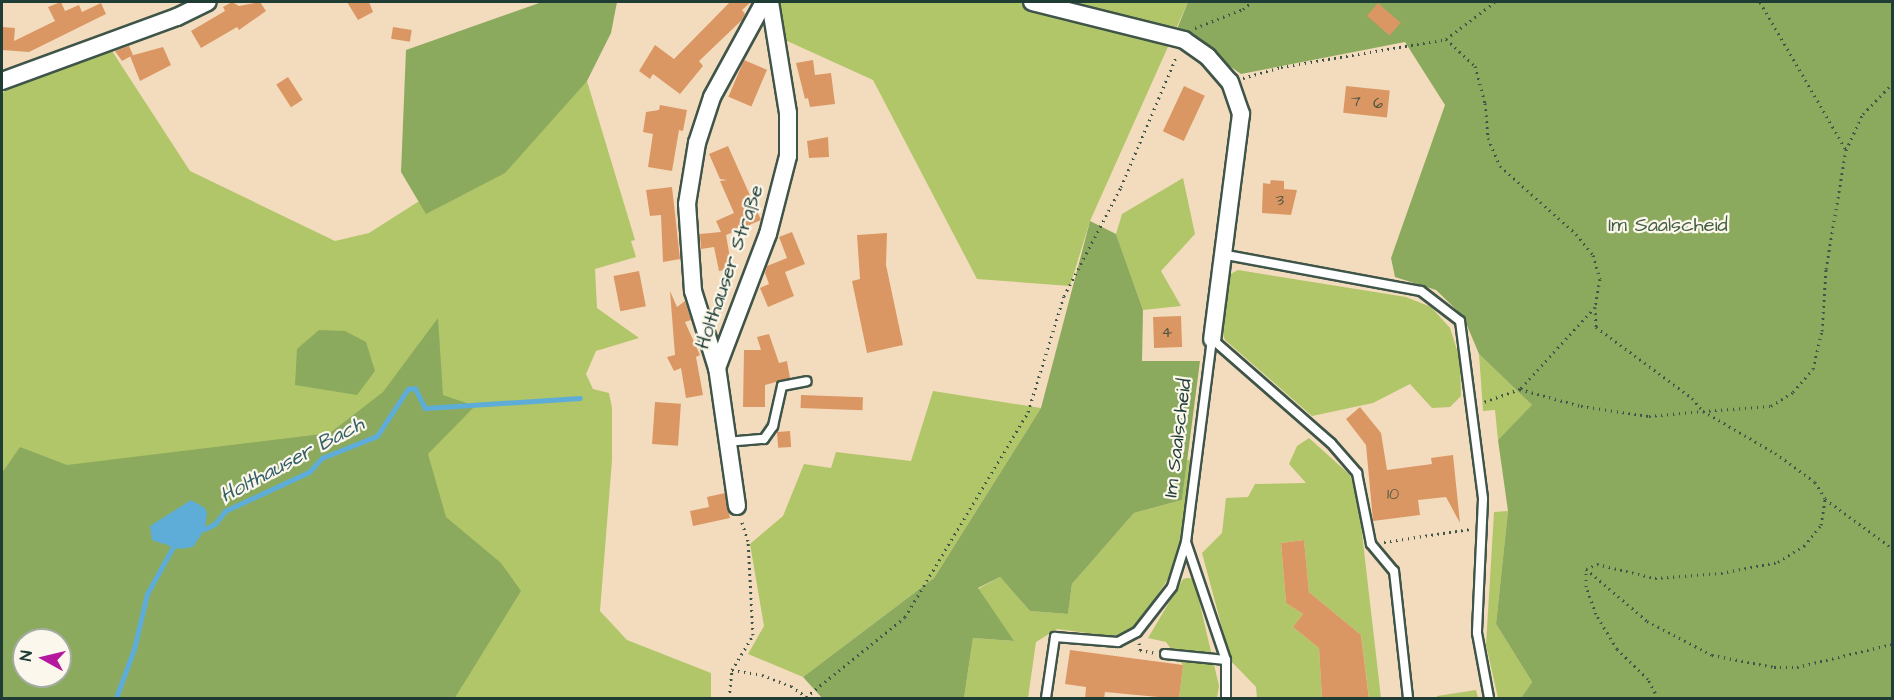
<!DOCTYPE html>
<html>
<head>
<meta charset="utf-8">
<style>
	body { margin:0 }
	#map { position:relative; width:1894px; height:700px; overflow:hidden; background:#f3dcbd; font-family:"Architects Daughter",sans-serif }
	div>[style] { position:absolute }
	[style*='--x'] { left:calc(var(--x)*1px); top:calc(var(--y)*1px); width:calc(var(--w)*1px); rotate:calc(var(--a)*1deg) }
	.green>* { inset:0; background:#b1c569 }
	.forest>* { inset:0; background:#8caa5d }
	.water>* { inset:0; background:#5eadd8 }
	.stream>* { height:4.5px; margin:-2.25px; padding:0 2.25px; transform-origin:2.25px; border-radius:2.25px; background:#5eadd8 }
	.building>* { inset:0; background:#da9764; transform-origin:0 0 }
	.path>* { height:3px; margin-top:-1.5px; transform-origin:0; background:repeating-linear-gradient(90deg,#3f5549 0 1.5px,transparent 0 6px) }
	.roads { filter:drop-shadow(2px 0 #3f5549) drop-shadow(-2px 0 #3f5549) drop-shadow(0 2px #3f5549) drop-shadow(0 -2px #3f5549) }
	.lane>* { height:8px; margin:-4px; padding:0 4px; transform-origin:4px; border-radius:4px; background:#fff }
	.street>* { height:16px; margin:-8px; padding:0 8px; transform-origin:8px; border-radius:8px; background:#fff }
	span { translate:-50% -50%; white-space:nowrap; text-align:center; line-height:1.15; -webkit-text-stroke:4.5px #fbf7ec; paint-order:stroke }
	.number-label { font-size:16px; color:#4e5440 }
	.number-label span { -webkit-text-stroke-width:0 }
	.park-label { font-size:20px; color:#445f41 }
	.street-label { font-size:20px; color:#1f3d34 }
	.water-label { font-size:21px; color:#325f65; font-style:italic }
	.frame { position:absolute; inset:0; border:3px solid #1f3d34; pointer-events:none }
	.north { position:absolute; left:12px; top:628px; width:60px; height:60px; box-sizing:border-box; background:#fbf7ec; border:2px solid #a3ada2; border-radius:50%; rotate:278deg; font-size:16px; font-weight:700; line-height:24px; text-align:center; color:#1f3d34 }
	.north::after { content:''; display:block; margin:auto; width:21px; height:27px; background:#b5179e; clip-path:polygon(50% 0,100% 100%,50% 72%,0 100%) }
</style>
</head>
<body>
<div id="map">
	<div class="green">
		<div style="clip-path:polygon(776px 2px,1188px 2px,1090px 221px,1070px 286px,977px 279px,873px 80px,785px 40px)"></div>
		<div style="clip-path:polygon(evenodd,112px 51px,190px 171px,335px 241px,369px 233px,490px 156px,587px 81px,635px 240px,631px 241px,636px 257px,595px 269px,597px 308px,639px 338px,596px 351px,586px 374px,593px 389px,609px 393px,612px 408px,612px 460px,600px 611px,627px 640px,711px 673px,711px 698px,455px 698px,520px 591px,2px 698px,2px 95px,6px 88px,112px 51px,24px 640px,60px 640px,60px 676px,24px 676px,24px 640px)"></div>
		<div style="clip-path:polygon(1183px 178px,1195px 234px,1161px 271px,1181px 306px,1143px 310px,1116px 234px,1122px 214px)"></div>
		<div style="clip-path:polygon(1238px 270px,1406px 297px,1431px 307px,1450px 328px,1460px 359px,1461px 396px,1450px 407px,1432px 408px,1410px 384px,1373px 403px,1312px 416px,1225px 340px,1220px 325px,1227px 276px)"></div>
		<div style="clip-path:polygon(1479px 354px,1533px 406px,1498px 440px,1495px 410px,1483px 411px)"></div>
		<div style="clip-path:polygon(933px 391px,1041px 408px,934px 578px,803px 677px,748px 654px,764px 626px,750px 544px,783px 516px,804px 464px,831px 468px,836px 452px,911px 461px)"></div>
		<div style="clip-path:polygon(1309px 438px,1349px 474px,1357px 490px,1381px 698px,1369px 698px,1361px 635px,1309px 592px,1304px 540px,1281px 543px,1286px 603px,1303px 614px,1293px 627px,1319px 648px,1322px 698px,1257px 698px,1256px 687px,1231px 661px,1202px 553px,1222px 533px,1226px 498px,1248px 497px,1255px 484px,1306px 483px,1289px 464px,1297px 446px)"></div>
		<div style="clip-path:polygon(1187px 460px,1194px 460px,1183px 540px,1168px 579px,1139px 622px,1124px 634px,1110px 636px,1057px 629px,1036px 642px,1028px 698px,964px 698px,973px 638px,1013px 641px,978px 589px,1000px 577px,1030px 611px,1068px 614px,1072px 584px,1134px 513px,1182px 500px)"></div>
		<div style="clip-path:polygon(1508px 511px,1496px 624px,1532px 682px,1521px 698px,1498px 698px,1486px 645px,1494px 512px)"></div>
		<div style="clip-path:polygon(1188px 578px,1194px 579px,1219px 686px,1217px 698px,1179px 698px,1183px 665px,1166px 642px,1148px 638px,1183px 579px)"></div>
		<div style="clip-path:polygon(1476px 690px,1478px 698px,1437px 698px,1437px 696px)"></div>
	</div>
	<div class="forest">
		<div style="clip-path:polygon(542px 2px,617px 2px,611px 33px,587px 81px,505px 173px,426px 214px,401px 172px,406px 50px)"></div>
		<div style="clip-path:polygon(1188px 2px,1892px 2px,1892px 698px,1521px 698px,1532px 682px,1496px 624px,1508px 511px,1498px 440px,1532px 405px,1479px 354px,1463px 316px,1436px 290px,1395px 277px,1391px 258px,1445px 105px,1405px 42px,1241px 74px,1177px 29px)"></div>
		<div style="clip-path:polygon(1090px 221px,1116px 234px,1143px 310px,1142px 361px,1200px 361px,1182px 500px,1134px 513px,1072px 584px,1068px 614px,1030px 611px,1000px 577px,978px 588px,1014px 641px,973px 638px,964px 698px,822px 698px,803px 677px,934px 578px,1041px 408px)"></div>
		<div style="clip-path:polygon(evenodd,438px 318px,443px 395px,475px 406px,428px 454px,446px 517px,501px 563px,521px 591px,455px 698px,2px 698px,2px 473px,20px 447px,67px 465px,330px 433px,383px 392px,438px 318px,24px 640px,60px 640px,60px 676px,24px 676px,24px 640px)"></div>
		<div style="clip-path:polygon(319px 330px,345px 331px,366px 342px,375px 371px,357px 395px,295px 385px,297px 349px)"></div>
	</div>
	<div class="water">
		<div style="clip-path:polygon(191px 500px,205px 508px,207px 513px,205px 529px,193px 547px,179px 549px,152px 540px,150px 526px)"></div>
	</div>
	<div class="stream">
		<div style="--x:205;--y:529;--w:11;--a:-27"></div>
		<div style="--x:215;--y:524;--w:16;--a:-52"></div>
		<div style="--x:225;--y:511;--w:93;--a:-24.9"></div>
		<div style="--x:309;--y:472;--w:19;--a:-47"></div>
		<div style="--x:322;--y:458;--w:59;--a:-21.8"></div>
		<div style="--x:377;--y:436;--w:56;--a:-56.6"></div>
		<div style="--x:408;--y:389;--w:7;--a:-8"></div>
		<div style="--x:415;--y:388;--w:22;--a:63"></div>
		<div style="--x:425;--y:408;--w:155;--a:-3.7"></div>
		<div style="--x:116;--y:698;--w:52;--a:-69.8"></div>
		<div style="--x:134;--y:649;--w:57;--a:-76.7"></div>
		<div style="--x:147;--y:594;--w:54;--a:-61"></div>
	</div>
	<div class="building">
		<div style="clip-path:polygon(61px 2px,65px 11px,79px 5px,82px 12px,101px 3px,106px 14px,29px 52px,2px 50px,2px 27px,15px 28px,14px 41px,55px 21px,48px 7px)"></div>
		<div style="clip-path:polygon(232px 2px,239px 6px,260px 2px,266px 11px,239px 30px,237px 27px,201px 48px,191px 31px,225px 11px,223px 7px)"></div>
		<div style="clip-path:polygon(347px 2px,369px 2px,373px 12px,358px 20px)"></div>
		<div style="clip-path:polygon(730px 2px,751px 2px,742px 10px,745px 14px,742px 20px,699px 61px,703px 66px,680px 94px,653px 74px,650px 79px,639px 71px,655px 45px,674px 59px)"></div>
		<div style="left:1378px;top:3px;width:30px;height:17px;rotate:41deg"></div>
		<div style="left:393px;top:27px;width:19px;height:12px;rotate:9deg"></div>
		<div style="clip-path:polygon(129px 46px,133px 55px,122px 61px,115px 51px)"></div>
		<div style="clip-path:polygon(163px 47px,171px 65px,140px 81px,130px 56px)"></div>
		<div style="left:744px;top:60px;width:25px;height:40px;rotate:23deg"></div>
		<div style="clip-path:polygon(813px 60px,815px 75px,831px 73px,835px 104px,810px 107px,808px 98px,805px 99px,796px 63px)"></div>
		<div style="left:288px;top:77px;width:27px;height:14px;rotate:57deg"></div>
		<div style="left:1184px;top:86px;width:23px;height:50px;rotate:25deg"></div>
		<div style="left:1346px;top:86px;width:44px;height:27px;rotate:6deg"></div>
		<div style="clip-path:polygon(660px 105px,687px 110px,683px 131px,679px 130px,672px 171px,648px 167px,653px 134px,643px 132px,646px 112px,659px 110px)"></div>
		<div style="clip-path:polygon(828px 137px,829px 157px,809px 158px,807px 141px)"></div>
		<div style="clip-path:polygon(728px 146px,761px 220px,726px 235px,732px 269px,719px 271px,714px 247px,701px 249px,700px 234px,721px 232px,716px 221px,734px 213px,720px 181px,727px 180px,720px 179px,709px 154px)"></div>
		<div style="clip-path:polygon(1271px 180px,1284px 181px,1284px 189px,1297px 190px,1291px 215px,1262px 213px,1263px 183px,1270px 184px)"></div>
		<div style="clip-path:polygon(672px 187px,680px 259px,663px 262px,661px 215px,650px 216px,646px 190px)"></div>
		<div style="clip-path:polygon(792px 232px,805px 264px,785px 272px,794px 296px,768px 307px,760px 288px,769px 284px,765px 273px,767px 266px,787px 258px,779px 237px)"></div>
		<div style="clip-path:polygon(887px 233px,886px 265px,903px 345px,867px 353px,852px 281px,860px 279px,857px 235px)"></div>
		<div style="left:639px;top:271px;width:36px;height:26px;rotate:79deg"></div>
		<div style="clip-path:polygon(670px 291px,677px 307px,685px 301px,691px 320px,685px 322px,700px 355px,696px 357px,703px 395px,686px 398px,681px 368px,674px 371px,667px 357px,675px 355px)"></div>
		<div style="left:1181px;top:316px;width:31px;height:28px;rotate:88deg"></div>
		<div style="clip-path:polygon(769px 334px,779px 363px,787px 361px,790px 378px,765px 385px,765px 407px,743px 407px,744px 350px,761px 350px,757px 337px)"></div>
		<div style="left:801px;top:395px;width:62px;height:13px;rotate:2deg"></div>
		<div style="left:655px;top:402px;width:26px;height:42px;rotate:4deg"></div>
		<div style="clip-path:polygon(1360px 407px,1381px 433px,1387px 470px,1432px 464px,1431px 458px,1453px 455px,1460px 523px,1446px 497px,1418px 500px,1420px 515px,1373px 521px,1366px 445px,1346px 419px)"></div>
		<div style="left:790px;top:431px;width:16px;height:13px;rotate:86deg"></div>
		<div style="clip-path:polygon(725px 493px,730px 518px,693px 526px,690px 511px,709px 507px,707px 497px)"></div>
		<div style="clip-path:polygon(1304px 540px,1309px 592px,1361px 635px,1369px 699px,1322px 699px,1319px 648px,1293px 627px,1303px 614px,1286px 603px,1281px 543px)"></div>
		<div style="clip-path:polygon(1070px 650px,1183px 665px,1179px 699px,1105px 692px,1104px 699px,1085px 699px,1086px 687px,1065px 684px)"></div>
	</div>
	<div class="path">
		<div style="--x:1760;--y:2;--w:171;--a:59.8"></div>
		<div style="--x:1195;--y:28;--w:52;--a:-21.6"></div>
		<div style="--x:1243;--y:9;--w:11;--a:-38"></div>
		<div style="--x:1446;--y:39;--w:40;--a:43"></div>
		<div style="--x:1475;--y:66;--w:38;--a:75"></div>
		<div style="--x:1485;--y:103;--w:35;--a:85"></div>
		<div style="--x:1488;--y:138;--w:30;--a:67"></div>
		<div style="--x:1500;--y:166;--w:102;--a:41.8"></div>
		<div style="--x:1576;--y:234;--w:27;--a:51"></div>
		<div style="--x:1593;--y:255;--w:25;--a:74"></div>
		<div style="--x:1600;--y:279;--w:28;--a:100"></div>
		<div style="--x:1595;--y:307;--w:111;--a:132.4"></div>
		<div style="--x:1520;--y:389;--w:41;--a:160.3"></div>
		<div style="--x:1243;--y:78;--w:40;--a:-16"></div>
		<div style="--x:1281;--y:67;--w:167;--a:-9.6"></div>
		<div style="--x:1446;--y:39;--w:61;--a:-37.1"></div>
		<div style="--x:1595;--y:307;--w:20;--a:87"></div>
		<div style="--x:1596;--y:327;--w:119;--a:36.5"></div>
		<div style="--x:1692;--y:398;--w:17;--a:50"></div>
		<div style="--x:1703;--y:411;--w:68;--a:-4.2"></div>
		<div style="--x:1771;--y:406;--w:26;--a:-32"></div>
		<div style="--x:1793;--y:392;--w:30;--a:-49"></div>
		<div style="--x:1813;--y:369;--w:39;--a:-77"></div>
		<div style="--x:1822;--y:331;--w:62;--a:-86.3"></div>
		<div style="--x:1826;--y:269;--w:121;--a:-80.5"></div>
		<div style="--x:1846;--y:150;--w:40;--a:-65"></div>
		<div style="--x:1863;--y:114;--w:42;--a:-46"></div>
		<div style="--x:1520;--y:389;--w:63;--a:15.6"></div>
		<div style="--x:1581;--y:406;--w:69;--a:8.4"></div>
		<div style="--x:1649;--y:416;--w:54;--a:-5.3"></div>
		<div style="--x:1703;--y:411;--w:83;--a:30.3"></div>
		<div style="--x:1775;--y:453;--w:49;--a:35.9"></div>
		<div style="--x:1815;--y:482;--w:19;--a:58"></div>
		<div style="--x:1384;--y:542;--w:87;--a:-8.6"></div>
		<div style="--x:1586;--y:569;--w:80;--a:40.4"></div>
		<div style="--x:1647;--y:621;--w:73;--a:27.6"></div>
		<div style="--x:1712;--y:655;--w:63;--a:11"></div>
		<div style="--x:1774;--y:667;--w:23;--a:0"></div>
		<div style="--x:1797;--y:667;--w:98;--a:-13.6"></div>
		<div style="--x:1139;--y:643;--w:7;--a:82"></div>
		<div style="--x:1140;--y:650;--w:16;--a:11"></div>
		<div style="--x:732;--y:670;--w:30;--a:9"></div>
		<div style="--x:762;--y:675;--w:31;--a:21"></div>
		<div style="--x:791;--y:686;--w:21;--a:35"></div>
		<div style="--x:806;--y:697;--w:127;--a:-38.9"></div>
		<div style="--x:905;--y:617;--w:239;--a:-59"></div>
		<div style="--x:1028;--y:412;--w:121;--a:-72.8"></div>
		<div style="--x:1064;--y:296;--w:123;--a:-62.4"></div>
		<div style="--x:1121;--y:187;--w:143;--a:-67"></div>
		<div style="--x:729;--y:698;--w:28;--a:-84"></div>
		<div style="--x:732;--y:670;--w:41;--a:-59"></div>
		<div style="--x:753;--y:635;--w:94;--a:-93"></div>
		<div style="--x:748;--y:541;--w:22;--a:-108"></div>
		<div style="--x:1658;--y:698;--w:21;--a:-118"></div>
		<div style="--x:1648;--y:679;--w:43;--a:-135.9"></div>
		<div style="--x:1617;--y:649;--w:41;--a:-121"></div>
		<div style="--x:1596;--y:614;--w:29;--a:-110"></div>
		<div style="--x:1586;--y:587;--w:18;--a:-90"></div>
		<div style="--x:1586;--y:569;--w:12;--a:-24"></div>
		<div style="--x:1597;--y:564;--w:60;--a:13.6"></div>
		<div style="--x:1655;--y:578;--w:66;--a:-4.3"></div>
		<div style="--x:1721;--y:573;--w:58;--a:-10.9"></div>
		<div style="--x:1778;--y:562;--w:31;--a:-32"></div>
		<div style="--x:1804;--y:546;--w:27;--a:-51"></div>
		<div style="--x:1821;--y:525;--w:26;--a:-81"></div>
		<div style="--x:1825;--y:499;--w:83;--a:36.2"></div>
	</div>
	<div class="roads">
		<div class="lane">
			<div style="--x:1221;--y:254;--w:203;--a:10.5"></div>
			<div style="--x:1421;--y:291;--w:49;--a:37.6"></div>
			<div style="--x:1460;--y:321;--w:179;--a:82.6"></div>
			<div style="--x:1483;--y:499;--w:134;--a:92.6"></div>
			<div style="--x:1477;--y:633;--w:66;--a:79.5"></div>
			<div style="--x:1212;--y:339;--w:158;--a:41.2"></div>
			<div style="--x:1331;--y:443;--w:40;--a:49"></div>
			<div style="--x:1357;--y:473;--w:72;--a:78.8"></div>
			<div style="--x:1371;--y:544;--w:35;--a:50"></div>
			<div style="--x:1394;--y:571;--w:128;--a:83.7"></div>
			<div style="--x:726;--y:442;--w:38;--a:-5"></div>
			<div style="--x:764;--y:439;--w:16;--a:-55"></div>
			<div style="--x:773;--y:426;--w:41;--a:-77.3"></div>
			<div style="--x:782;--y:386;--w:25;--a:-11"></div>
			<div style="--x:1186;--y:542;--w:125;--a:71.3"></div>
			<div style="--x:1226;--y:660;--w:38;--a:90"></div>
			<div style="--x:1165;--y:654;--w:61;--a:5.6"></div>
			<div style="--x:1046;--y:698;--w:62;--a:-81.6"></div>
			<div style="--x:1055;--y:637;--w:63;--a:4.5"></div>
			<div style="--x:1118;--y:642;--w:21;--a:-28"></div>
			<div style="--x:1137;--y:632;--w:57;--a:-52.1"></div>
			<div style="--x:1172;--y:587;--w:47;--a:-72.7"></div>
			<div style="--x:1186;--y:542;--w:205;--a:-82.7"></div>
		</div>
		<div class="street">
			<div style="--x:1032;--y:2;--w:157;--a:14"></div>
			<div style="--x:1184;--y:40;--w:29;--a:35"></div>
			<div style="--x:1208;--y:57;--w:33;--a:49"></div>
			<div style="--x:1230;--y:82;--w:34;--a:71"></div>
			<div style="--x:1241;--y:114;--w:227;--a:97.3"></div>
			<div style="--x:2;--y:81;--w:186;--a:-20.1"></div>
			<div style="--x:177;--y:17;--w:34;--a:-26"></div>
			<div style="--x:717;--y:368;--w:81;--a:-107.3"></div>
			<div style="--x:693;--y:291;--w:87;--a:-93.9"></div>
			<div style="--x:687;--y:204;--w:62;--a:-80.7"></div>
			<div style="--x:697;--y:143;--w:48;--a:-71.9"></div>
			<div style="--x:712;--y:97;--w:108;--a:-61.3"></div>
			<div style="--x:737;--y:506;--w:139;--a:-98.2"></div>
			<div style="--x:717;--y:368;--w:143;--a:-69.2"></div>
			<div style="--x:768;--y:234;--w:81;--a:-75.6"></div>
			<div style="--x:788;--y:156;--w:43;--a:-90"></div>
			<div style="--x:788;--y:113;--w:112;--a:-99.2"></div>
		</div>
	</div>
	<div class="number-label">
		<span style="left:1356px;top:101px">7</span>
		<span style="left:1378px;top:103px">6</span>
		<span style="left:1280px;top:200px">3</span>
		<span style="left:1167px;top:332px">4</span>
		<span style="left:1393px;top:494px">10</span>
	</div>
	<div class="park-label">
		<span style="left:1668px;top:225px">Im Saalscheid</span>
	</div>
	<div class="street-label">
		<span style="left:730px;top:267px;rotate:-71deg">Holthauser Straße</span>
		<span style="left:1178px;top:438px;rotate:-83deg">Im Saalscheid</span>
	</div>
	<div class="water-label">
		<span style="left:292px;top:460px;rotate:-28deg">Holthauser Bach</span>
	</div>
	<div class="frame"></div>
	<div class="north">N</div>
</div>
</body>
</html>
